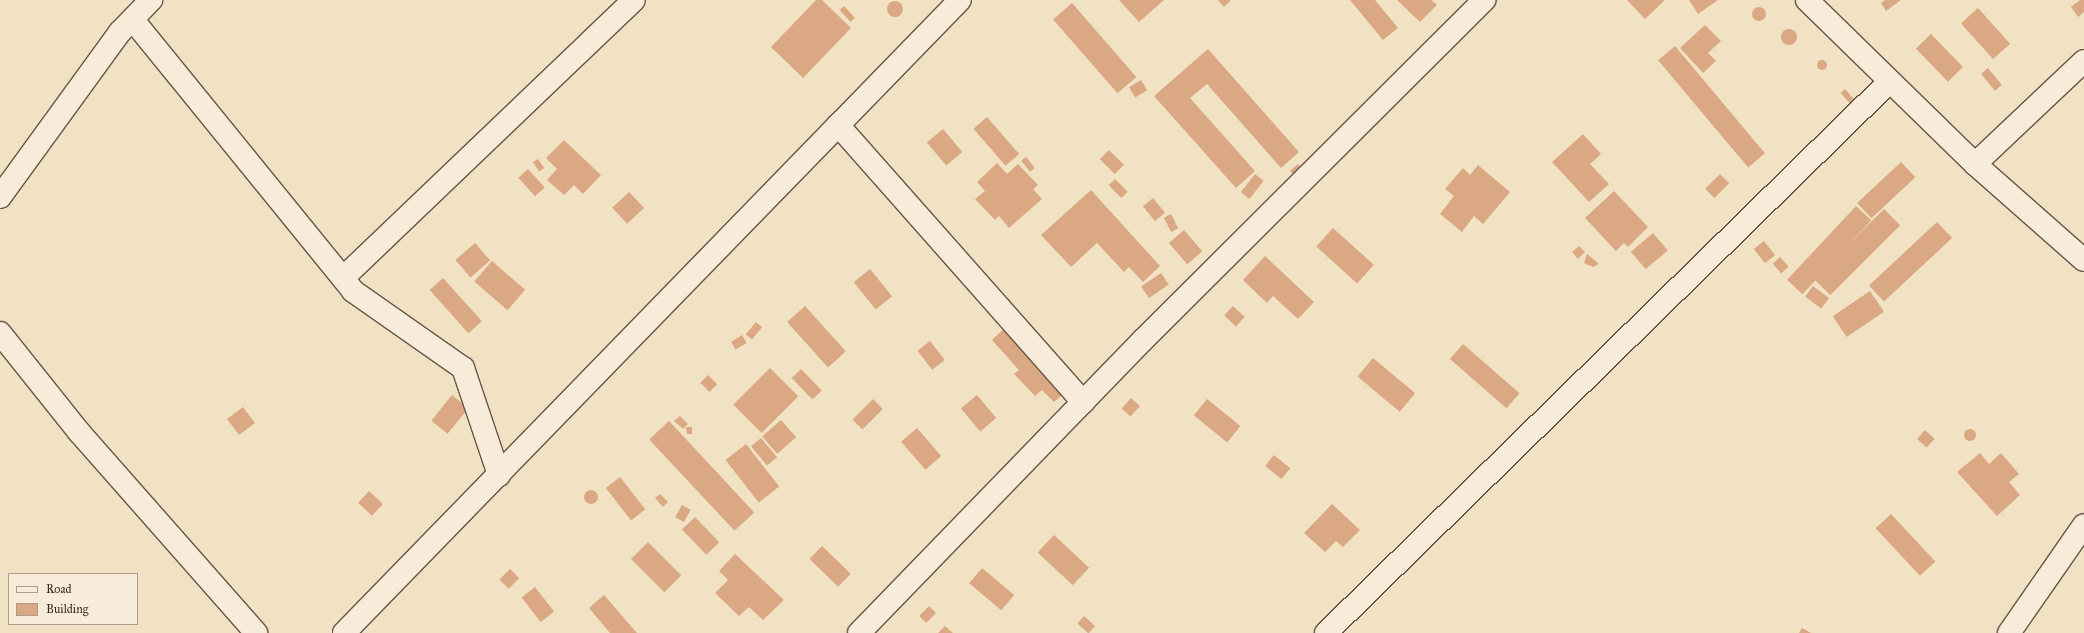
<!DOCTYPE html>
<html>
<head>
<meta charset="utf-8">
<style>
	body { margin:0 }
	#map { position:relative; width:2084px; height:633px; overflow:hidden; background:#f2e2c4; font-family:"IM FELL Great Primer",serif }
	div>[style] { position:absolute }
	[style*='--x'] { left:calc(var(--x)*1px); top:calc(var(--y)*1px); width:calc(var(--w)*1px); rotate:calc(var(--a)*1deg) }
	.building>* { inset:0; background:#daa882; transform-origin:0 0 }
	.round { border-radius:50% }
	.roads { filter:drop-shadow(1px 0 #6a5649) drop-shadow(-1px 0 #6a5649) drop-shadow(0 1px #6a5649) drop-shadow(0 -1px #6a5649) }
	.street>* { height:22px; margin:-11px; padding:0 11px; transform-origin:11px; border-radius:11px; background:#f7ecd9 }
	span { translate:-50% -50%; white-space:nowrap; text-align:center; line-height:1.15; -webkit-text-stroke:3px #f7ecd9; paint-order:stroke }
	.legend { position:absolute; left:8px; top:573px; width:130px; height:52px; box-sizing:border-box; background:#f7ecd9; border:1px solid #ac9d8f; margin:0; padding:5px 7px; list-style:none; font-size:12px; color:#3c2720 }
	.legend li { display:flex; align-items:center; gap:8px; height:20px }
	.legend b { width:20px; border:1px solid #ac9d8f }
</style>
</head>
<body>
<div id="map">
	<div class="building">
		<div style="clip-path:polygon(816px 0,822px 0,851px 28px,803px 78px,771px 47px)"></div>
		<div style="clip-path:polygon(1119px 0,1164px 0,1139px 22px)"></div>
		<div style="clip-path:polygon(1218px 0,1231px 0,1224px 7px)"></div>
		<div style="clip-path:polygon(1350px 0,1375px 0,1398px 28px,1383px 40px)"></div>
		<div style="clip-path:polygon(1397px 0,1431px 0,1437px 5px,1420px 22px)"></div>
		<div style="clip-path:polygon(1627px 0,1665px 0,1645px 19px)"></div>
		<div style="clip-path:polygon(1689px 0,1718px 0,1698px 14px)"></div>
		<div style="clip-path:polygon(1885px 0,1901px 0,1886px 11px,1881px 3px)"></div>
		<div style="clip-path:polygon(2080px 0,2084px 0,2084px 12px,2078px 17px,2071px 7px)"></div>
		<div class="round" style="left:887px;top:1px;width:16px;height:16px"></div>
		<div style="left:1072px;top:3px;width:98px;height:25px;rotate:49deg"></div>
		<div style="left:844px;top:6px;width:16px;height:6px;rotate:47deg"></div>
		<div class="round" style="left:1752px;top:7px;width:14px;height:14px"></div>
		<div style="left:1978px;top:8px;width:48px;height:23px;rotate:48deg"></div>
		<div style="clip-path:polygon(1705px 25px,1721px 41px,1708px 53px,1716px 61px,1703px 73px,1680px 48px)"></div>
		<div class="round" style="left:1781px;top:29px;width:16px;height:16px"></div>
		<div style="left:1931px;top:34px;width:46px;height:21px;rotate:46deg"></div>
		<div style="left:1675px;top:46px;width:140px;height:22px;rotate:50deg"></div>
		<div style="clip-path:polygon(1208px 49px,1299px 152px,1281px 168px,1207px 84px,1190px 98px,1255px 171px,1236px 188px,1154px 96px)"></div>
		<div class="round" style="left:1817px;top:60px;width:10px;height:10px"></div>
		<div style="left:1988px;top:68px;width:22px;height:9px;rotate:51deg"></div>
		<div style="left:1141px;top:80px;width:12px;height:14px;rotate:59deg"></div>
		<div style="left:1845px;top:89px;width:15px;height:6px;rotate:48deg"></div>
		<div style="left:987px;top:117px;width:49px;height:18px;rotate:49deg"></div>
		<div style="left:943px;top:129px;width:30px;height:21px;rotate:50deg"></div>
		<div style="clip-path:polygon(1583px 134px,1601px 154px,1590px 164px,1609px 184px,1589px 202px,1552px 162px)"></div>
		<div style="clip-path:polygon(564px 140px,601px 175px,583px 194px,574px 185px,564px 195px,547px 180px,557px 169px,546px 158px)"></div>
		<div style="left:1109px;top:150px;width:21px;height:13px;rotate:45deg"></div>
		<div style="left:1026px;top:157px;width:14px;height:6px;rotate:51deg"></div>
		<div style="left:538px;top:159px;width:11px;height:6px;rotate:56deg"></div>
		<div style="left:1901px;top:162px;width:21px;height:60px;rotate:47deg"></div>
		<div style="clip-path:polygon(997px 163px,1007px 174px,1018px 164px,1038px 185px,1033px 189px,1042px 199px,1009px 228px,999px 216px,995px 220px,975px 199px,985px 191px,977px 182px)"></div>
		<div style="clip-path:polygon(1298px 164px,1301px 168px,1294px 175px,1290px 171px)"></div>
		<div style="clip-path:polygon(1478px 165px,1510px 192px,1483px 224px,1474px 216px,1462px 232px,1440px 214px,1454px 196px,1445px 189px,1463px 168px,1470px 175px)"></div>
		<div style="left:528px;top:169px;width:25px;height:13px;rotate:48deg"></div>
		<div style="left:1255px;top:174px;width:11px;height:23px;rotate:38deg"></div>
		<div style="left:1720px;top:174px;width:13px;height:21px;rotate:45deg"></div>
		<div style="left:1115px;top:179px;width:18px;height:9px;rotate:45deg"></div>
		<div style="clip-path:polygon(1091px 190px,1160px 266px,1143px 282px,1129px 267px,1124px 272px,1097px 243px,1071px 267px,1041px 235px)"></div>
		<div style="clip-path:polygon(1614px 191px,1648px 227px,1628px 247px,1624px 243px,1616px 251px,1585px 218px)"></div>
		<div style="left:629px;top:192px;width:22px;height:23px;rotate:47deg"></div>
		<div style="left:1153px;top:198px;width:19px;height:13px;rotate:51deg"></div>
		<div style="left:1856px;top:206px;width:21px;height:101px;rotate:43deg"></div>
		<div style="left:1884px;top:209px;width:23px;height:99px;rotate:45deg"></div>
		<div style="left:1171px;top:214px;width:16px;height:8px;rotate:63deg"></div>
		<div style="left:1937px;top:222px;width:22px;height:93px;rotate:47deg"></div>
		<div style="left:1333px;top:228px;width:55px;height:25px;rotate:42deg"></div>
		<div style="left:1184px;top:230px;width:28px;height:20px;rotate:49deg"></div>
		<div style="left:1653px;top:233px;width:23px;height:29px;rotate:50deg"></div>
		<div style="left:1764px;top:241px;width:18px;height:13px;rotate:52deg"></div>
		<div style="left:475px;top:243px;width:23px;height:26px;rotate:49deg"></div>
		<div style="clip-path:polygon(1579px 246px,1585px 252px,1578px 259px,1572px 252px)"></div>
		<div style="clip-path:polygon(1587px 254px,1599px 264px,1593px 267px,1584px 263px)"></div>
		<div style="clip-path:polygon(1265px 256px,1314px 302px,1298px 319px,1273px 296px,1267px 303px,1243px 280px)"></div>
		<div style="left:1780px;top:257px;width:13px;height:10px;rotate:48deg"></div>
		<div style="left:492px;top:261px;width:44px;height:27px;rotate:41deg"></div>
		<div style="left:870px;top:269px;width:35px;height:21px;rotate:51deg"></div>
		<div style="left:1161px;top:273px;width:14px;height:24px;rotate:56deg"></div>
		<div style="left:443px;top:278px;width:58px;height:18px;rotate:48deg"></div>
		<div style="left:1813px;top:286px;width:20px;height:13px;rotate:37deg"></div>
		<div style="left:1870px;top:291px;width:25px;height:45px;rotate:56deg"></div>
		<div style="left:805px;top:306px;width:61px;height:24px;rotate:48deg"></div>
		<div style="left:1233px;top:306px;width:16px;height:13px;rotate:43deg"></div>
		<div style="left:756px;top:322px;width:8px;height:16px;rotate:40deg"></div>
		<div style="clip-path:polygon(1008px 325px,1068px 390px,1054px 402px,1042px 390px,1035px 396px,1014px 374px,1019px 370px,992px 340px)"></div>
		<div style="left:742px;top:335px;width:9px;height:13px;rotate:58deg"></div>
		<div style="left:930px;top:341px;width:24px;height:16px;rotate:52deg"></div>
		<div style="left:1463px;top:344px;width:75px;height:20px;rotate:41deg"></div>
		<div style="left:1373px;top:358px;width:55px;height:24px;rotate:40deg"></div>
		<div style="left:770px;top:368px;width:40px;height:52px;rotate:45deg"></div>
		<div style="left:801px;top:369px;width:30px;height:13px;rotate:46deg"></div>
		<div style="left:708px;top:375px;width:13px;height:11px;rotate:45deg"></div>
		<div style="left:452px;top:395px;width:21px;height:33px;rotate:39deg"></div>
		<div style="left:977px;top:395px;width:30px;height:21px;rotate:50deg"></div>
		<div style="left:1131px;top:398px;width:12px;height:14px;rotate:42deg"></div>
		<div style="left:873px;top:399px;width:14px;height:29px;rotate:45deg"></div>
		<div style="left:1207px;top:399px;width:43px;height:21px;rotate:39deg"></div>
		<div style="left:243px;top:407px;width:20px;height:20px;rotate:53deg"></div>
		<div style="clip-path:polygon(680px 416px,688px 424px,683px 429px,674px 421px)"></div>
		<div style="left:781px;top:420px;width:23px;height:25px;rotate:49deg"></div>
		<div style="left:669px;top:421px;width:125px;height:27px;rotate:47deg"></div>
		<div style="clip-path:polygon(686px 427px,692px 427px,692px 434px,687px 434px)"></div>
		<div style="left:917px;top:428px;width:37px;height:21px;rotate:49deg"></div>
		<div class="round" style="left:1964px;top:429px;width:12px;height:12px"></div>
		<div style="left:1925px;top:430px;width:13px;height:12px;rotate:42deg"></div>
		<div style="left:761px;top:438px;width:25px;height:13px;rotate:50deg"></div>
		<div style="left:746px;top:444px;width:54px;height:26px;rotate:52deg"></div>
		<div style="clip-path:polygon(1980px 453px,1989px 464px,2001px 453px,2019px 474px,2009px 482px,2020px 495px,1997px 516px,1957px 472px)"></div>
		<div style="left:1274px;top:455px;width:21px;height:14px;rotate:39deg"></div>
		<div style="left:620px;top:477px;width:41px;height:18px;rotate:52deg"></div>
		<div class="round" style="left:584px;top:490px;width:14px;height:14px"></div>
		<div style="left:369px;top:491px;width:19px;height:16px;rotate:43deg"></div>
		<div style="clip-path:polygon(660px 494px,668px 502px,663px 507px,655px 498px)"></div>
		<div style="clip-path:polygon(1332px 504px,1360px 530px,1343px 547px,1336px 541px,1325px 552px,1304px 533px)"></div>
		<div style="left:682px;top:505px;width:10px;height:14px;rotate:29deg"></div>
		<div style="left:1891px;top:514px;width:65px;height:21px;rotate:47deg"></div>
		<div style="left:695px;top:517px;width:35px;height:18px;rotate:46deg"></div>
		<div style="left:1054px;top:535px;width:48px;height:24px;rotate:43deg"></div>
		<div style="left:648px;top:542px;width:47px;height:24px;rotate:45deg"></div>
		<div style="left:822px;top:546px;width:40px;height:18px;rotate:44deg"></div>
		<div style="clip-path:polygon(735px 554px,784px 600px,763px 620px,749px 607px,739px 616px,715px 593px,728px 580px,719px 571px)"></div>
		<div style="left:982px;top:568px;width:42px;height:20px;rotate:40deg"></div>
		<div style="left:510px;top:569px;width:13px;height:15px;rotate:45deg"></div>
		<div style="left:535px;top:587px;width:31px;height:17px;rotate:52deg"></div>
		<div style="clip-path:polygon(604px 595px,637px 633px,610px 633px,589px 608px)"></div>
		<div style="left:929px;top:606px;width:10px;height:14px;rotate:45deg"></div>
		<div style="left:1084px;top:616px;width:15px;height:10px;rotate:42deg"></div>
		<div style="clip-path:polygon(945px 626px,953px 633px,938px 633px)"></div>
		<div style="clip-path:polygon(1802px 628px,1811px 633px,1799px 633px)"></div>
	</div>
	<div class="roads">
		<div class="street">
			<div style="--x:1807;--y:0;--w:235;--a:44.3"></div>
			<div style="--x:1975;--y:164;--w:145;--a:41.4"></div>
			<div style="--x:133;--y:20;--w:349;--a:50.9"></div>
			<div style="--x:353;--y:291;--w:134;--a:35"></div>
			<div style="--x:463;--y:368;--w:113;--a:71.4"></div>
			<div style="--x:838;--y:125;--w:370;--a:48.5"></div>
			<div style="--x:1975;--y:164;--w:150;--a:-43.4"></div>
			<div style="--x:0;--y:197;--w:204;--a:-54"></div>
			<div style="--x:120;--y:32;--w:45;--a:-45.9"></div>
			<div style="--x:343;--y:278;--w:402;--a:-43.7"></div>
			<div style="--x:0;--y:333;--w:127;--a:51.4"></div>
			<div style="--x:79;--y:432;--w:268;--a:48.6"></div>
			<div style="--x:344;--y:633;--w:883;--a:-45.78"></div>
			<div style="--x:859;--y:633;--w:408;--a:-45.9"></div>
			<div style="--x:1143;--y:340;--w:482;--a:-44.9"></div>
			<div style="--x:1326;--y:633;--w:788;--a:-44.38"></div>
			<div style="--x:2009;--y:633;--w:131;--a:-55.2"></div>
		</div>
	</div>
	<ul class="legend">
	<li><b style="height:5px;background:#f7ecd9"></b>Road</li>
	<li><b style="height:11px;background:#daa882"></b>Building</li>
	</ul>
</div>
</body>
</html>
